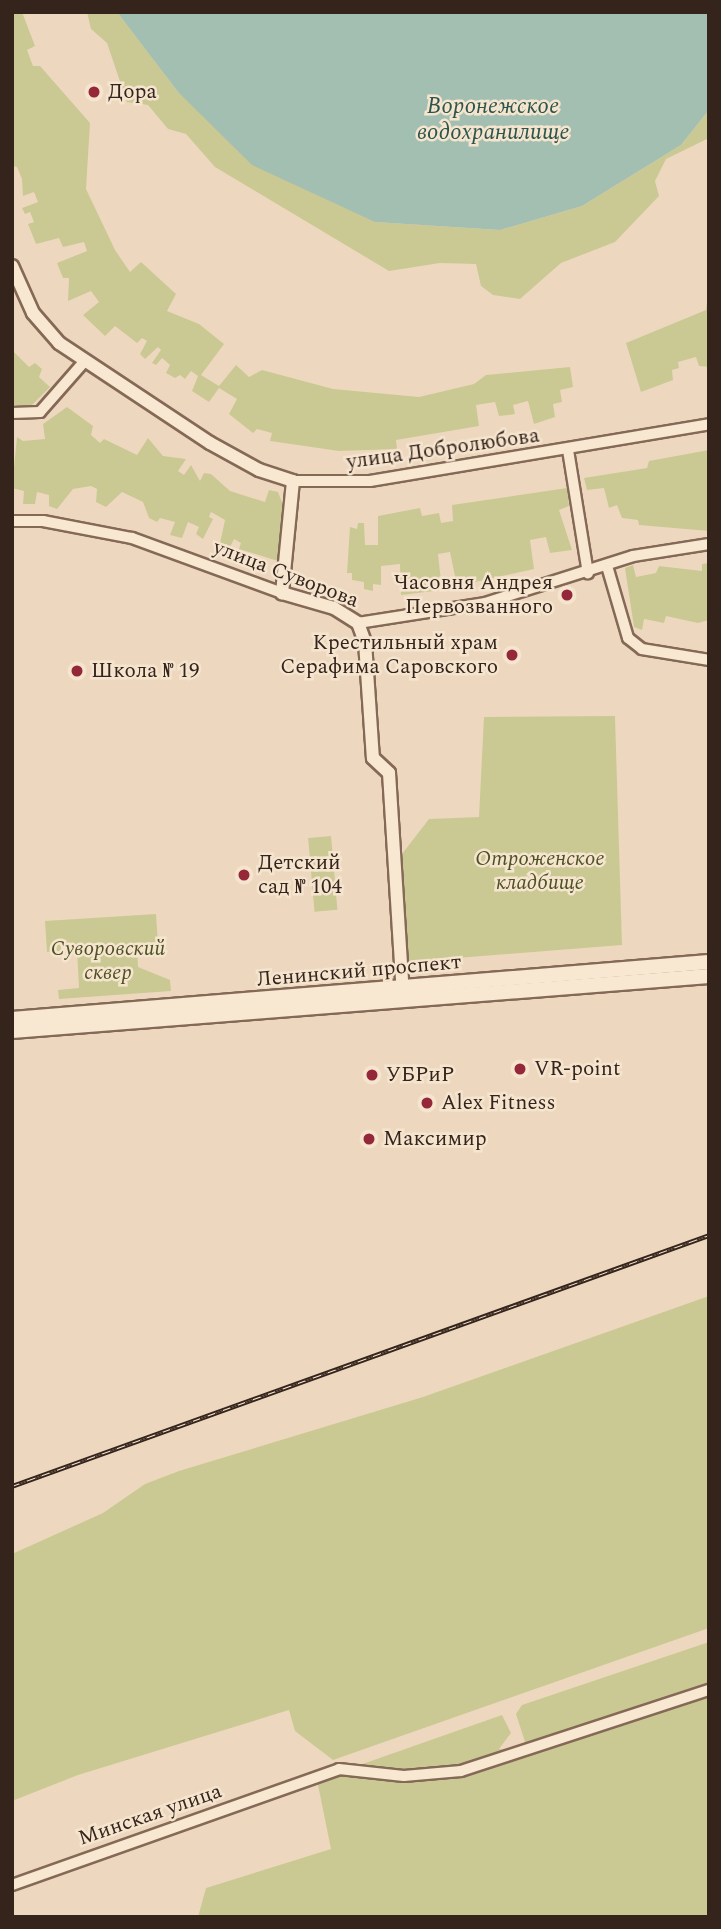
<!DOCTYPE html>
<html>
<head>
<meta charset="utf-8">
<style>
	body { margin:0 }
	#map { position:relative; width:721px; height:1929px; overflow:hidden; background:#edd8bf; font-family:Spectral,serif }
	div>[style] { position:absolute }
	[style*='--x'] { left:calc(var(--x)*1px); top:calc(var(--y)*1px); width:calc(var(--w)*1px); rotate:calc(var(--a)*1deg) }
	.green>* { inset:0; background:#cbc993; transform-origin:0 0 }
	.water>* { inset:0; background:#a2bfb2 }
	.roads { filter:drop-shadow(2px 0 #856957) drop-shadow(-2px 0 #856957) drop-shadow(0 2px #856957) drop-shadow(0 -2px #856957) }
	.minor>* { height:10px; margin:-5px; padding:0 5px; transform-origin:5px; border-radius:5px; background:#f8e7d1 }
	.tertiary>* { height:12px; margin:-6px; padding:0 6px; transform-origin:6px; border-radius:6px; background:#f8e7d1 }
	.secondary>* { height:14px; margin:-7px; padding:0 7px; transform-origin:7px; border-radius:7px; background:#f8e7d1 }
	.rail>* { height:5px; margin-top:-2.5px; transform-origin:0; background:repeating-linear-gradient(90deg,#f5e4ce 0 8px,#35241c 0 16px); box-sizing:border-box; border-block:2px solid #35241c }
	.dots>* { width:19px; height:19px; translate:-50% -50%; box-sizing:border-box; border:4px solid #f5e4ce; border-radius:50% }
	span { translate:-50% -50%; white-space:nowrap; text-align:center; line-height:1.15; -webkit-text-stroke:5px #f5e4ce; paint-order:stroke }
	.poi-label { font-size:21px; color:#35241c }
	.left { translate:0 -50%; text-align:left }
	.right { translate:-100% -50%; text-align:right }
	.street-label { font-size:21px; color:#35241c }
	.park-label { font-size:21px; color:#4d5123; font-style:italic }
	.water-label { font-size:23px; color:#2b554c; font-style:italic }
	.frame { position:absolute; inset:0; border:14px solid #35241c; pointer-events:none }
</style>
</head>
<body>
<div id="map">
	<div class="green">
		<div style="clip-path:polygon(12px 12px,22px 12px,35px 46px,27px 50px,33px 66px,40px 66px,90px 123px,86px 189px,115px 250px,130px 272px,141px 262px,176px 294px,167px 311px,199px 324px,224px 344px,201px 375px,219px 386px,236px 365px,249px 377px,262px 370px,333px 389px,419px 397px,474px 384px,486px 375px,570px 367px,573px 387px,560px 390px,562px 402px,553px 404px,555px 417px,534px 424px,528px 401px,513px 405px,515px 414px,499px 416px,495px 402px,476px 405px,479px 426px,396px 440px,397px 449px,339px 451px,270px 441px,272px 433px,257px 429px,253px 433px,229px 414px,237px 399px,219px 388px,209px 402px,192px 391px,198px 376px,191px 371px,185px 379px,180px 375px,175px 378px,166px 373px,170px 365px,162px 358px,156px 365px,152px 363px,161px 350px,158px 347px,145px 359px,140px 354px,147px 341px,142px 338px,137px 343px,115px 326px,105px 336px,83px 315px,99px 302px,91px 291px,68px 301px,69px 278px,63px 278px,57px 263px,87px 251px,84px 242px,63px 247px,59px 238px,36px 244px,28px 224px,34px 222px,30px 212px,25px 214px,22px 208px,38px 202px,34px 192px,23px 196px,22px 179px,17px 167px,12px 166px)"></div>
		<div style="clip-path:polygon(87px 12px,117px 12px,178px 92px,375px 222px,500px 230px,582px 206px,681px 145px,709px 110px,709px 138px,666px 159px,655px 181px,659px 196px,615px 242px,561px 263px,520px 299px,493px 295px,481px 286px,476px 264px,440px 263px,389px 271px,215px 167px,186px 134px,168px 129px,148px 105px,127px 102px,107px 43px,91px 29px)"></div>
		<div style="clip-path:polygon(709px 287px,709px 367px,699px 366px,696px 357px,678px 362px,679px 368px,672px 370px,673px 380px,641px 392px,626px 343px,706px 310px)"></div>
		<div style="clip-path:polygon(12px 350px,29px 367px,35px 363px,42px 369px,39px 377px,50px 387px,32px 405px,12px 406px)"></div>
		<div style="clip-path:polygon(67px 407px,93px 426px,91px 435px,100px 443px,104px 439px,137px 455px,148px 438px,163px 456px,186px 459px,178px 471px,184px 475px,191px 465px,200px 481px,204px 473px,211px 474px,230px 491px,265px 502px,269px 490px,278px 492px,283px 505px,278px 561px,239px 549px,241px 543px,234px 539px,228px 551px,219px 548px,225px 520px,211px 512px,209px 517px,213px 519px,203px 539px,196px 534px,199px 527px,188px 522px,182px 538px,170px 535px,175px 522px,160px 518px,157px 522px,149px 518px,143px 502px,122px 492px,106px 507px,96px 502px,97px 489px,91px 486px,73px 489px,57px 509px,49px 506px,49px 495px,37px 492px,35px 504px,23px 504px,24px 491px,12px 488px,17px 437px,23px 441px,45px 439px,43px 424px)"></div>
		<div style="clip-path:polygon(709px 450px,709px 531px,639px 525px,638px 520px,622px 518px,617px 505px,609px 508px,604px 488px,587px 490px,584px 478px,647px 468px,649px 461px)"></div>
		<div style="clip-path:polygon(567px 488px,569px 506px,559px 510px,572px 550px,550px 553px,546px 537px,530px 540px,534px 569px,457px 586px,450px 552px,438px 554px,442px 590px,401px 595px,400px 564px,381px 566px,381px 585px,373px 584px,373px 591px,364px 589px,364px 582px,352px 580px,352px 573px,347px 573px,350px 527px,357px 529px,358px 523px,364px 523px,365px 545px,378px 545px,378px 516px,420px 508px,422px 516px,439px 513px,441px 523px,453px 521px,452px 505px)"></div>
		<div style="clip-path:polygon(709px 563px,709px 620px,698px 623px,666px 616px,664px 623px,644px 619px,642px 630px,634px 627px,625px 568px,633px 565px,636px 577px,656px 573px,659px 566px,702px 571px,702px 564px)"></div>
		<div style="clip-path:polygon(615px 716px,622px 945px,407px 962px,402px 854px,429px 819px,479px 817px,484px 717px)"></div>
		<div style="left:331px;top:836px;width:74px;height:23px;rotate:85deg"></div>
		<div style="clip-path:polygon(156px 914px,158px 944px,137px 945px,138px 967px,170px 980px,171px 991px,59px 999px,58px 990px,79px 988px,77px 950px,47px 952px,45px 921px)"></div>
		<div style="clip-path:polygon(709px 1296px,709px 1628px,333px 1760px,295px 1731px,289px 1710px,78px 1775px,12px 1801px,12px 1554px,103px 1513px,145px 1484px,179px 1471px,423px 1397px)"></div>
		<div style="clip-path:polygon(709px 1642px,709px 1917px,198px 1917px,206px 1888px,331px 1849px,317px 1780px,502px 1715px,511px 1733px,499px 1749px,516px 1751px,525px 1742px,516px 1714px,522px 1705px)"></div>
	</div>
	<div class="water">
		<div style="clip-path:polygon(117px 12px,709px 12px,709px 110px,681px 145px,582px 206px,500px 230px,375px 222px,252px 165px,178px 92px)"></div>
	</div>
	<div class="roads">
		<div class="minor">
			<div style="--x:12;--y:413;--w:28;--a:-2"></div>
			<div style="--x:40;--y:412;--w:67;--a:-48.7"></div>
			<div style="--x:568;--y:450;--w:125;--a:80.8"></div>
			<div style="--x:293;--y:481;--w:77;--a:0"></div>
			<div style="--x:370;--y:481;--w:344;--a:-9.5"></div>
			<div style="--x:12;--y:521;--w:31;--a:0"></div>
			<div style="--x:43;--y:521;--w:91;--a:10.8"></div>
			<div style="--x:132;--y:538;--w:160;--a:20.1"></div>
			<div style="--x:607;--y:566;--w:75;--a:73.7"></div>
			<div style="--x:628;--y:638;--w:18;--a:38"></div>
			<div style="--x:642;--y:649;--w:68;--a:9.3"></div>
			<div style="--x:358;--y:623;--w:129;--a:-8.9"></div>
			<div style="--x:485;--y:603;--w:155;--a:-17.6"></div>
			<div style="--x:633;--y:556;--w:77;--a:-9"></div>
			<div style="--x:12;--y:1885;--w:347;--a:-19.5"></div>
			<div style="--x:339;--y:1769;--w:65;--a:6.1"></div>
			<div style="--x:404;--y:1776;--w:57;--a:-5"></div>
			<div style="--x:461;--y:1771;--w:261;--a:-18.1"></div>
		</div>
		<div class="tertiary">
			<div style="--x:12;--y:266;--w:51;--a:65.9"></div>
			<div style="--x:33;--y:313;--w:40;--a:49"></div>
			<div style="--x:59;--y:343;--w:181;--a:33.5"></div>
			<div style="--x:210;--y:443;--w:56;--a:28.9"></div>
			<div style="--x:259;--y:470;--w:36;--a:18"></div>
			<div style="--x:293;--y:481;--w:113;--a:95.6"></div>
			<div style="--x:282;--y:593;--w:54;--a:16.1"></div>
			<div style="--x:334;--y:608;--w:28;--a:32"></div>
			<div style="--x:358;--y:623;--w:20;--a:70"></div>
			<div style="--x:365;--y:642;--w:116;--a:86.1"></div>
			<div style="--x:373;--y:758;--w:22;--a:43"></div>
			<div style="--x:389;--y:773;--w:222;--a:86.4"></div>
		</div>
		<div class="secondary">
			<div style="--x:12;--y:1019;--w:699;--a:-4.68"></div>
			<div style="--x:12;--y:1031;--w:699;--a:-4.51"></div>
		</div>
	</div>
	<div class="rail">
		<div style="--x:12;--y:1486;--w:741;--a:-19.8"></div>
	</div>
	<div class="dots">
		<div style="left:94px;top:92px;background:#942839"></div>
		<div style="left:567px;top:595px;background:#942839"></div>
		<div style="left:512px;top:655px;background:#942839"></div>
		<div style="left:77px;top:671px;background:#942839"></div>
		<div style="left:244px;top:875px;background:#942839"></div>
		<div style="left:520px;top:1069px;background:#942839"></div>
		<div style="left:372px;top:1075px;background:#942839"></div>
		<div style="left:427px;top:1103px;background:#942839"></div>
		<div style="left:369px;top:1139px;background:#942839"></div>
	</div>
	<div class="poi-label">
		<span class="left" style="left:108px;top:92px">Дора</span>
		<span class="right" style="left:553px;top:595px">Часовня Андрея<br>Первозванного</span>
		<span class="right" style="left:498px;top:655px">Крестильный храм<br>Серафима Саровского</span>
		<span class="left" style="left:91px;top:671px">Школа № 19</span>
		<span class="left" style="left:258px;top:875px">Детский<br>сад № 104</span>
		<span class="left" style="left:534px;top:1069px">VR-point</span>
		<span class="left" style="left:386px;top:1075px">УБРиР</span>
		<span class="left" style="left:441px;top:1103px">Alex Fitness</span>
		<span class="left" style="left:383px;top:1139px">Максимир</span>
	</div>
	<div class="street-label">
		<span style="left:443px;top:449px;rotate:-8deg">улица Добролюбова</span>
		<span style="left:286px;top:574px;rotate:21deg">улица Суворова</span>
		<span style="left:359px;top:971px;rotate:-5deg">Ленинский проспект</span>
		<span style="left:150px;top:1815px;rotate:-19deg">Минская улица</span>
	</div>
	<div class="park-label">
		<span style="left:540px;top:871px">Отроженское<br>кладбище</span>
		<span style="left:108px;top:961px">Суворовский<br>сквер</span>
	</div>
	<div class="water-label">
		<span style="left:493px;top:120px">Воронежское<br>водохранилище</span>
	</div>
	<div class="frame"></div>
</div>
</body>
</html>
